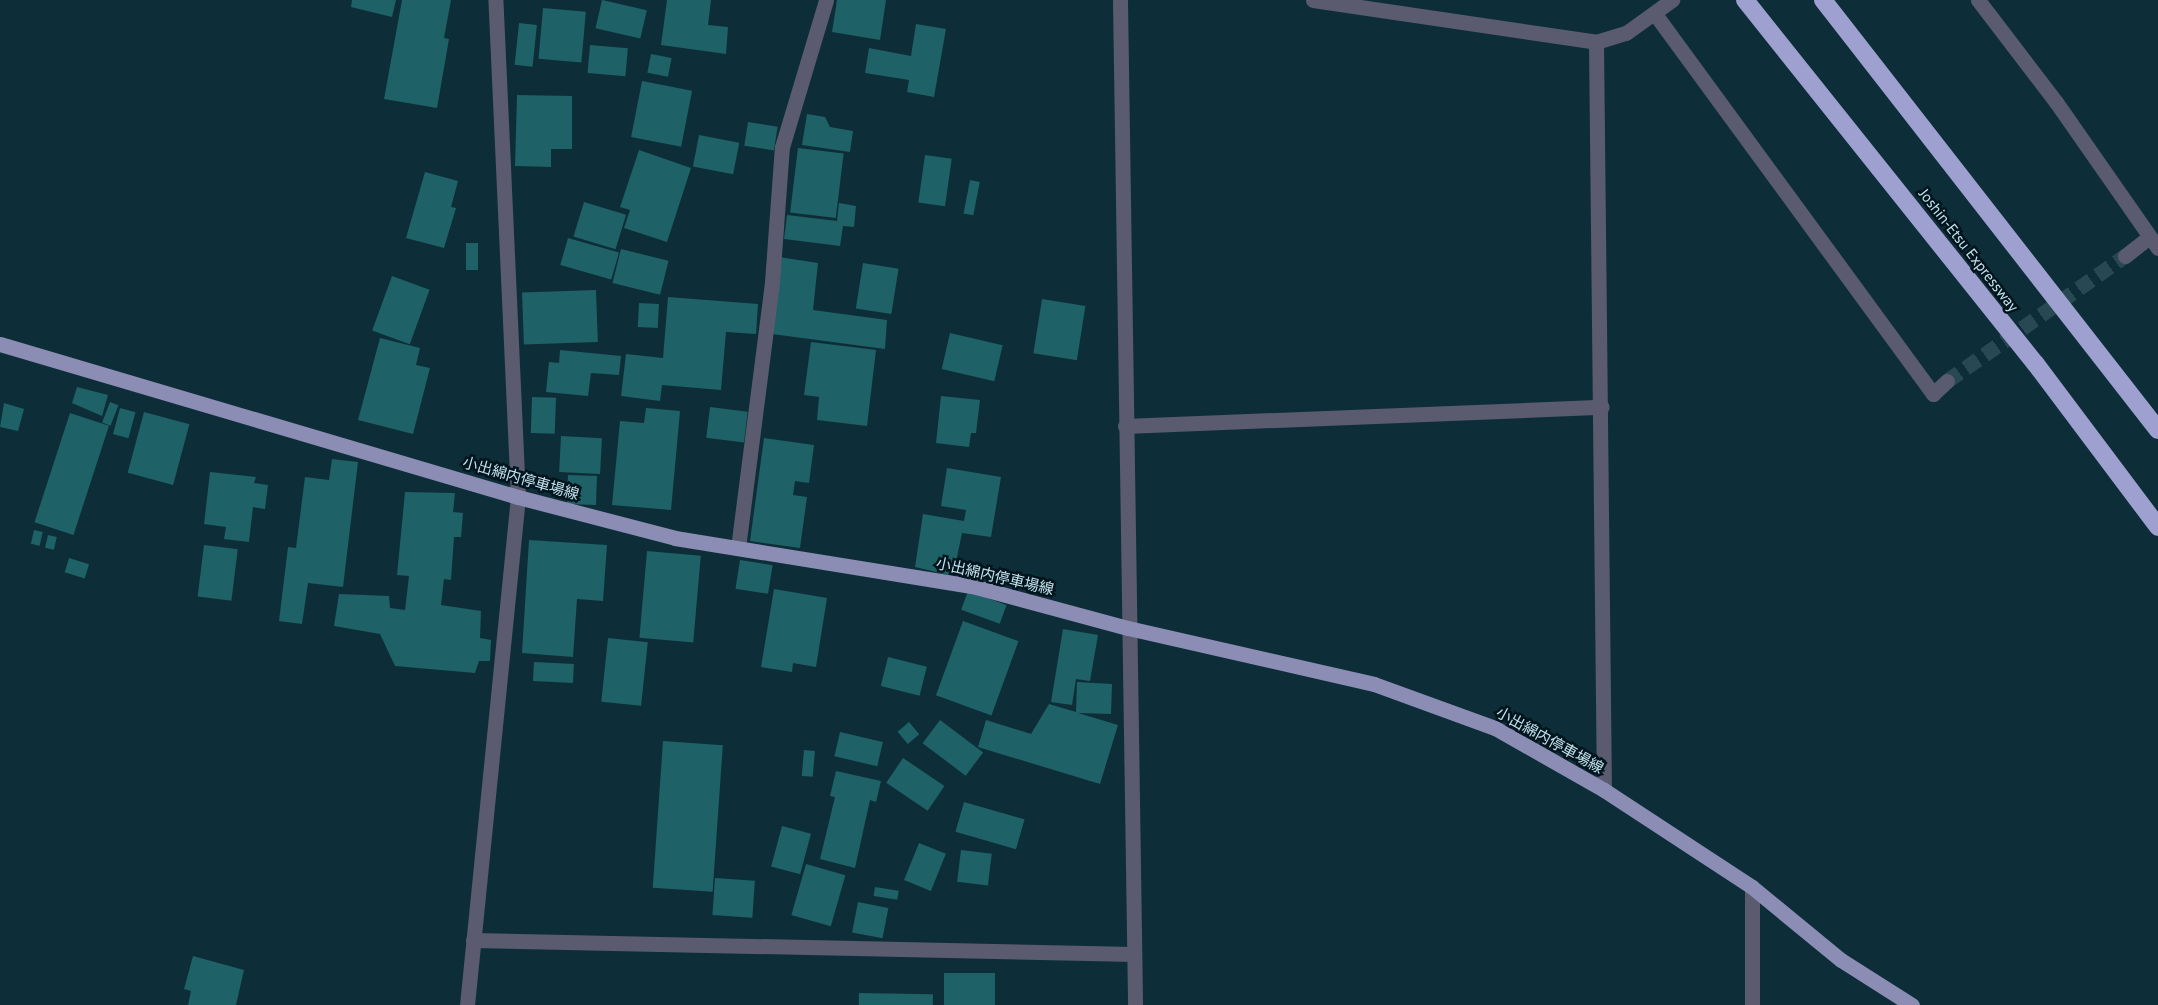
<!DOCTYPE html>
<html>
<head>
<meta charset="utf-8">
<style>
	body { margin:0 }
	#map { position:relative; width:2158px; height:1005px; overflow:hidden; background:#0d2e38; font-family:"PT Sans","Noto Sans JP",sans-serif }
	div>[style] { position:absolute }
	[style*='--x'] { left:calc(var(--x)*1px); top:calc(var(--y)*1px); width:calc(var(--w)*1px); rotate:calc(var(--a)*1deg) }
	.building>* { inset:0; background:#1e6166; transform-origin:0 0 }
	.minor-tunnel>* { height:15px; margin-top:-7.5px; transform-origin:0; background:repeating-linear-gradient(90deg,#284953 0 15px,transparent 0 23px) }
	.minor>* { height:15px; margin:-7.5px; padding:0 7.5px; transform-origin:7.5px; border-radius:7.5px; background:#5a5b6f }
	.major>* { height:15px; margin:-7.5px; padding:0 7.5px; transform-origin:7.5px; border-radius:7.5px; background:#8b8db5 }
	.highway>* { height:18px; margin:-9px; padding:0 9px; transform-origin:9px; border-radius:9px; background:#9ea0d0 }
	span { translate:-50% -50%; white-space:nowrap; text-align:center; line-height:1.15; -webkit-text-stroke:5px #00151d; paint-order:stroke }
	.street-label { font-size:15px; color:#c4e2ed }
</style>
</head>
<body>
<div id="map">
	<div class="building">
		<div style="clip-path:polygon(352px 0,396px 0,392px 17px,351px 7px)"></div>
		<div style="clip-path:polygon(402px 0,451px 0,444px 38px,449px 39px,437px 108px,384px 99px)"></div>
		<div style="left:602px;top:0;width:46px;height:29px;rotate:13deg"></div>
		<div style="clip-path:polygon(667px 0,711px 0,708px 25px,728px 27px,726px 54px,661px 45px)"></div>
		<div style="clip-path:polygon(837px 0,886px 0,880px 40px,832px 32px)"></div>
		<div style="left:543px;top:8px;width:43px;height:51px;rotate:5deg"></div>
		<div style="left:519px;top:23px;width:18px;height:42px;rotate:6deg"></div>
		<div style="clip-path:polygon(916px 24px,946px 29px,934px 97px,907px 92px,909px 80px,865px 73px,869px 48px,911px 56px)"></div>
		<div style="left:590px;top:45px;width:38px;height:28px;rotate:5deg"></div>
		<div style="left:651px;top:54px;width:21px;height:19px;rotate:11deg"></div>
		<div style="left:642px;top:81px;width:51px;height:57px;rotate:11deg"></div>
		<div style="clip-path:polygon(517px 95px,572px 96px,572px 149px,551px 149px,551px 167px,515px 166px)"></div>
		<div style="clip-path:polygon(807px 114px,825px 117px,830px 127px,853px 131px,850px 152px,802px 145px)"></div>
		<div style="left:748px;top:122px;width:30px;height:24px;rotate:9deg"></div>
		<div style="left:699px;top:135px;width:41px;height:32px;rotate:11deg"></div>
		<div style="left:798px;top:148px;width:46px;height:65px;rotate:7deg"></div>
		<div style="clip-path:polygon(639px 150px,691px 168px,667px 242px,624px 228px,630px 210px,620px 207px)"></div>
		<div style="left:925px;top:155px;width:27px;height:48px;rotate:8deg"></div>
		<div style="clip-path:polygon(425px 172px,458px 181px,451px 207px,456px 208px,444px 248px,406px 238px)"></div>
		<div style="left:970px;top:180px;width:10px;height:34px;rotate:11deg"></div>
		<div style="left:584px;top:202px;width:44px;height:36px;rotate:17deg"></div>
		<div style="clip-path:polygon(839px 203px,856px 206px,854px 227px,843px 226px,840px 246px,784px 239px,787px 215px,837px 221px)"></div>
		<div style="left:568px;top:238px;width:53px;height:28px;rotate:16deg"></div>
		<div style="left:466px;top:243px;width:12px;height:27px"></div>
		<div style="left:621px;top:249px;width:49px;height:35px;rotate:14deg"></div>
		<div style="clip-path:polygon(779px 257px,818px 263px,813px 310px,887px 320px,885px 349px,772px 334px)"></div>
		<div style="left:863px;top:263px;width:36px;height:46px;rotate:9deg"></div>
		<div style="left:392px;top:276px;width:40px;height:58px;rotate:20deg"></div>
		<div style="left:596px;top:290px;width:52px;height:74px;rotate:88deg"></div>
		<div style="clip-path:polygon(668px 297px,758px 304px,756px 334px,726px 332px,721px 390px,662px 385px,660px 401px,621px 396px,626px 354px,663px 358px)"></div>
		<div style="left:1042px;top:299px;width:44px;height:55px;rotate:9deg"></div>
		<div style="left:639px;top:303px;width:20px;height:24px;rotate:3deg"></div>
		<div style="left:950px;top:333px;width:54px;height:37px;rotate:13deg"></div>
		<div style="clip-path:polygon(380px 338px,420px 348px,416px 365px,430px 368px,413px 434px,358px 420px)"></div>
		<div style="clip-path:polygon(811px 342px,876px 350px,867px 426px,817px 420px,819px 397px,804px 395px)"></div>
		<div style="clip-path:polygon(560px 350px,621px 356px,619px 375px,591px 373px,588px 396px,546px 392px,549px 362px,559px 363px)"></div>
		<div style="clip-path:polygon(77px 387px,108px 395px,102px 416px,72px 403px)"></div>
		<div style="clip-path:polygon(941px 396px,980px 400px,976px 433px,971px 433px,969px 447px,936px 443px)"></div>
		<div style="left:532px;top:397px;width:24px;height:36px;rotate:2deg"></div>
		<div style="left:110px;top:402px;width:9px;height:22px;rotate:21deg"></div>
		<div style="clip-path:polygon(4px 403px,24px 409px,18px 431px,0 427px)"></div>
		<div style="left:710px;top:407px;width:38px;height:31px;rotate:7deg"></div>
		<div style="left:120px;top:408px;width:16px;height:27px;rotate:15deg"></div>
		<div style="clip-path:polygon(646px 408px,680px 411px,671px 510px,612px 505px,620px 421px,644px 423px)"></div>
		<div style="left:144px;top:412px;width:47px;height:63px;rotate:15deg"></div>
		<div style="left:70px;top:413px;width:41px;height:115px;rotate:18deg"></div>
		<div style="left:561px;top:436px;width:41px;height:36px;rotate:3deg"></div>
		<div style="clip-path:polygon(764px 438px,814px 445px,809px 483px,795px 481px,793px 495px,807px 497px,800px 548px,750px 541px)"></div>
		<div style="clip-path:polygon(332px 459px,358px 462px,343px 587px,308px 583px,302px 624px,279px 621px,288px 547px,296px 548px,305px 477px,329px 480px)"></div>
		<div style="clip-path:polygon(947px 468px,1001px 477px,991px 537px,962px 533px,953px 576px,915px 567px,923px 514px,964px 521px,966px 510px,941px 506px)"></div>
		<div style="clip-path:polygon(210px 472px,256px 477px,254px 483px,268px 485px,265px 509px,253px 507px,249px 542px,224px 539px,226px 527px,204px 524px)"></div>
		<div style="left:568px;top:475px;width:29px;height:29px;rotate:2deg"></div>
		<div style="clip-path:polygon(405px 492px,455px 493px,453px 512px,463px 513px,461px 537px,454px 537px,451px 580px,444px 579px,441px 605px,481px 611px,480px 638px,491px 640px,490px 661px,479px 661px,475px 673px,395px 666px,380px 634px,334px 626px,339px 594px,389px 596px,390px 608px,405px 610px,409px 576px,397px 575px)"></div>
		<div style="left:34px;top:530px;width:9px;height:14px;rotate:13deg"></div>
		<div style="left:48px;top:535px;width:9px;height:13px;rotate:13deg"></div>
		<div style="clip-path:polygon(529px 540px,607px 545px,603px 601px,577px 599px,573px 657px,522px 653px)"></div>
		<div style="left:204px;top:545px;width:34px;height:52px;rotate:7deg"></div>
		<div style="left:647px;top:551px;width:54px;height:87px;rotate:5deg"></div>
		<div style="left:69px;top:558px;width:21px;height:15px;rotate:17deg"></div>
		<div style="left:740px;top:560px;width:33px;height:29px;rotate:9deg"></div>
		<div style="clip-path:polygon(774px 589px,827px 598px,816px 667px,793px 663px,792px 672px,761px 667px)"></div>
		<div style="left:968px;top:591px;width:41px;height:20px;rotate:20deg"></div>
		<div style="left:963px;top:621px;width:59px;height:79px;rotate:20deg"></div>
		<div style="clip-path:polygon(1063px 629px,1098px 635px,1090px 681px,1076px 679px,1072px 705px,1051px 702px)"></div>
		<div style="left:608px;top:638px;width:40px;height:64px;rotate:6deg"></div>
		<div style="left:888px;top:657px;width:40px;height:30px;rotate:14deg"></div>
		<div style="left:534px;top:662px;width:40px;height:19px;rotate:3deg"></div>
		<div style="clip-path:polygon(1077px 682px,1112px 684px,1111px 714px,1078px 713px,1118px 725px,1100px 784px,978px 747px,986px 720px,1031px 734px,1049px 704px,1076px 712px)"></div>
		<div style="left:940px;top:720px;width:54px;height:29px;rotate:37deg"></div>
		<div style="left:909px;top:722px;width:16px;height:15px;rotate:50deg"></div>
		<div style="left:840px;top:732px;width:44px;height:25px;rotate:13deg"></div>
		<div style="left:663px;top:741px;width:60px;height:147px;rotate:4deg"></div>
		<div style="left:804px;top:750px;width:11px;height:26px;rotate:5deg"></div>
		<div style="left:903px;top:758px;width:50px;height:30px;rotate:34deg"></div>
		<div style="clip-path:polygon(836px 771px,881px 781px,876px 802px,870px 800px,855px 868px,820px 859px,835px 797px,830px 796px)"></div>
		<div style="left:964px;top:802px;width:63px;height:31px;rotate:16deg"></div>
		<div style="left:782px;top:826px;width:30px;height:42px;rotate:15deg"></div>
		<div style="left:919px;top:843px;width:29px;height:40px;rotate:22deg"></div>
		<div style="left:961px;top:850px;width:31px;height:32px;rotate:7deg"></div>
		<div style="left:806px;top:864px;width:41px;height:53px;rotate:16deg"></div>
		<div style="left:715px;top:878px;width:40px;height:37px;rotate:4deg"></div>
		<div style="left:875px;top:887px;width:24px;height:9px;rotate:9deg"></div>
		<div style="left:858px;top:902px;width:31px;height:31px;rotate:11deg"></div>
		<div style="clip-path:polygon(193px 956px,244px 970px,236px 1005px,188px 1005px,191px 991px,184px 989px)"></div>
		<div style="left:995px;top:973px;width:32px;height:51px;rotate:90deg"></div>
		<div style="left:859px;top:993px;width:74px;height:12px;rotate:1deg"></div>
	</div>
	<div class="minor-tunnel">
		<div style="--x:1947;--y:381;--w:218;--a:-35.1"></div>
	</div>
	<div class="minor">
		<div style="--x:1120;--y:0;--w:1005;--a:89.14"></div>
		<div style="--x:1313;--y:0;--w:286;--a:8.4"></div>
		<div style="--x:1596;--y:42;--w:31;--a:-17"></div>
		<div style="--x:1626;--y:33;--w:57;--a:-35.7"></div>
		<div style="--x:1978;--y:0;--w:128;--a:52.6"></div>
		<div style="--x:2056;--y:102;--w:178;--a:55.1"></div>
		<div style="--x:1655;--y:14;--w:471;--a:53.8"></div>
		<div style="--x:1933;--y:394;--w:19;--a:-43"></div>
		<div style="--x:1596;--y:42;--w:748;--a:89.39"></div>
		<div style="--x:2125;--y:256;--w:31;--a:-38"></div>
		<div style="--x:1125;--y:426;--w:477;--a:-2.3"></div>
		<div style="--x:738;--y:548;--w:268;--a:-82.7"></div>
		<div style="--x:772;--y:282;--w:135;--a:-85.8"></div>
		<div style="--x:782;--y:147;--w:153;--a:-73.3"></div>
		<div style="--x:1752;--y:887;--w:118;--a:90"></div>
		<div style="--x:473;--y:940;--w:661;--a:1.21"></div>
		<div style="--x:467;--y:1005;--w:511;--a:-84.27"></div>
		<div style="--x:518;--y:497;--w:498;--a:-92.6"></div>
	</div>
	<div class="major">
		<div style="--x:0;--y:344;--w:540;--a:16.46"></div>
		<div style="--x:518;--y:497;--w:162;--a:14.6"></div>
		<div style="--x:675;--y:538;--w:305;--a:9.2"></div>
		<div style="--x:976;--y:587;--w:157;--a:15.1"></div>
		<div style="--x:1128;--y:628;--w:252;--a:12.8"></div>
		<div style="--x:1374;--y:684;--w:129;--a:20"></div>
		<div style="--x:1495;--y:728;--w:125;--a:29.6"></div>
		<div style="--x:1604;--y:790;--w:177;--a:33.2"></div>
		<div style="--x:1752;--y:887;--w:115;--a:39.4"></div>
		<div style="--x:1841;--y:960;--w:84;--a:32.4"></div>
	</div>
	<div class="highway">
		<div style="--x:1745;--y:0;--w:465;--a:51.4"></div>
		<div style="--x:2035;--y:363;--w:205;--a:53.1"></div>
		<div style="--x:1823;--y:0;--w:545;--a:52.08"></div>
	</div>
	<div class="street-label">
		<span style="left:1969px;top:250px;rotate:52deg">Joshin-Etsu Expressway</span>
		<span style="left:521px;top:478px;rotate:16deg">小出綿内停車場線</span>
		<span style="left:995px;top:576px;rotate:13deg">小出綿内停車場線</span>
		<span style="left:1550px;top:740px;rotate:29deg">小出綿内停車場線</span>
	</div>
</div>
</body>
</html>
